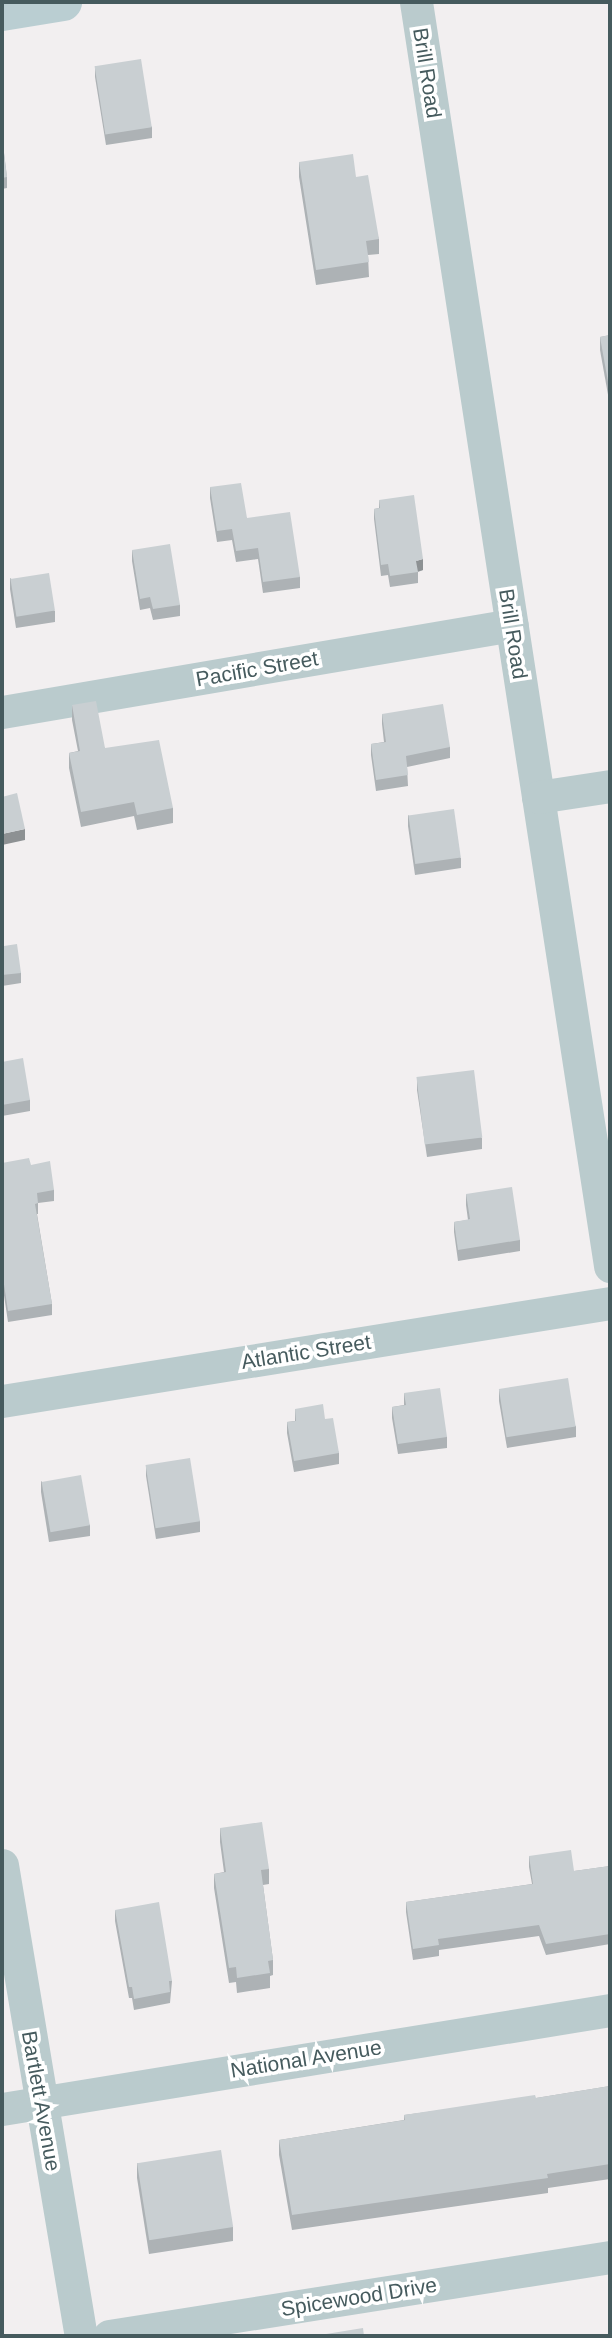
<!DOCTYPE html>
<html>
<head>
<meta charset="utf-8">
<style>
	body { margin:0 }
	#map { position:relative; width:612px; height:2338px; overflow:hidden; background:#f2eff0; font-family:Helvetica,sans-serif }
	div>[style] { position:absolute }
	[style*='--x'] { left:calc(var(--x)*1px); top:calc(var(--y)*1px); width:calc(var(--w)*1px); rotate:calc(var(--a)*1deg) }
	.minor>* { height:33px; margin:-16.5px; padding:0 16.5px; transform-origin:16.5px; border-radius:16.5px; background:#bacbcd }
	.secondary>* { height:38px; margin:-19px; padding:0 19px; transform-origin:19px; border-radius:19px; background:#baced2 }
	.wall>* { inset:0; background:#adb2b5 }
	.shaded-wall>* { inset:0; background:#8d9193 }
	.building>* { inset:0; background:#c9cfd2; transform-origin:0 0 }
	span { translate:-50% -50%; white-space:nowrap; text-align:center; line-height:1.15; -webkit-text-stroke:7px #fff; paint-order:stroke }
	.street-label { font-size:21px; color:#465b5e }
	.frame { position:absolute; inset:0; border:4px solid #465b5e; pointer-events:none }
</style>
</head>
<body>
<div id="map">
	<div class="minor">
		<div style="--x:416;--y:2;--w:1279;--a:81.27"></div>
		<div style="--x:2;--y:712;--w:517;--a:-9.68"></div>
		<div style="--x:538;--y:797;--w:73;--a:-8.7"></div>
		<div style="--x:2;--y:1401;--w:616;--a:-9.16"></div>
		<div style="--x:2;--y:1865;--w:478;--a:80.5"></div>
		<div style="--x:2;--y:2109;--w:616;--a:-9.25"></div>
		<div style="--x:109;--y:2336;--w:507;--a:-8.96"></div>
	</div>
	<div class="secondary">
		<div style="--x:2;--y:12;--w:62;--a:-9.3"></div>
	</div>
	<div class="wall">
		<div style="clip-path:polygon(95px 66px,152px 127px,152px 138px,106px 145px,95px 77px)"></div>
		<div style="clip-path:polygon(2px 137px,7px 177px,7px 188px,2px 189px)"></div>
		<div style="clip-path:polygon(299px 162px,356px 177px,379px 239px,379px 254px,368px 255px,369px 277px,316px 285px,299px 177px)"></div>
		<div style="clip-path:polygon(610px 335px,610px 406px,600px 350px,600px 337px)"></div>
		<div style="clip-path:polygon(210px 487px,247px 518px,300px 577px,300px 588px,263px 593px,258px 559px,236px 562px,232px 540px,217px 542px,210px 498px)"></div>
		<div style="clip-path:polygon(379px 500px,423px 570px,418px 572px,418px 583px,390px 587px,388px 575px,381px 576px,374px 519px,374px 509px,379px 508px)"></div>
		<div style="clip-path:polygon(132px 550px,180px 605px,180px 616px,153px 620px,150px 608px,140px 610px,132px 561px)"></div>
		<div style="clip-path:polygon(10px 578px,55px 611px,55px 622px,16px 628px,10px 589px)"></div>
		<div style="clip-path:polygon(72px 705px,105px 748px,173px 808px,173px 823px,137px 830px,134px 816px,81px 827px,69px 768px,69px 753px,78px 751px,72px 720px)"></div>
		<div style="clip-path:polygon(382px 714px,450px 747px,450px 758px,407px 767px,408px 786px,376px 791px,371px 755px,371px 744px,384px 742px,382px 724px)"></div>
		<div style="clip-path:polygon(408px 815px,461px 858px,461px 868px,415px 875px,408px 826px)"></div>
		<div style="clip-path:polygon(2px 933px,4px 946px,21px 973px,21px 983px,2px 986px)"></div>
		<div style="clip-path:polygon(2px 1062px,30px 1100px,30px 1111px,2px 1116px)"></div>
		<div style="clip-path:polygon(417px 1079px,482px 1138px,482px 1149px,427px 1157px,417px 1090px)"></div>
		<div style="clip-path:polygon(2px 1163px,31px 1165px,54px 1190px,54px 1201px,38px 1203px,38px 1214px,37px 1214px,52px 1304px,52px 1315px,8px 1322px,2px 1282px)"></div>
		<div style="clip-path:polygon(466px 1194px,520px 1240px,520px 1251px,458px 1261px,454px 1232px,454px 1222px,468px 1220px,466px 1205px)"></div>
		<div style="clip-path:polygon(499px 1390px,576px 1426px,576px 1437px,507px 1448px,499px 1401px)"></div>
		<div style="clip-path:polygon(404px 1393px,447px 1437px,447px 1448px,398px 1454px,392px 1418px,392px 1407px,404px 1405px)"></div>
		<div style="clip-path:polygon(295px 1409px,325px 1419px,339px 1453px,339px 1464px,294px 1472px,287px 1433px,287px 1422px,295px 1421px)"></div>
		<div style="clip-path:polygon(146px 1465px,200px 1521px,200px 1532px,156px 1539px,146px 1476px)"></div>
		<div style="clip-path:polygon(41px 1481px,90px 1525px,90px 1536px,49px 1542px,41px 1492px)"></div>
		<div style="clip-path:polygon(220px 1828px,269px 1869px,269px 1884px,263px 1885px,273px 1960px,273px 1975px,270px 1976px,270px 1988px,237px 1993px,236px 1982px,229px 1983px,214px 1888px,214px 1874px,224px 1872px,220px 1842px)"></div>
		<div style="clip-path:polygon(529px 1856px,574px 1871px,610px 1866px,610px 1944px,546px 1955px,539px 1936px,439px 1950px,439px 1956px,413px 1960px,406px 1912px,406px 1902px,532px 1884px,529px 1867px)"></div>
		<div style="clip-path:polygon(115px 1910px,172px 1981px,170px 2003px,134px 2010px,132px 1998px,129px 1998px,115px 1921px)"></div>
		<div style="clip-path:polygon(610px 2086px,610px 2179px,548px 2188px,548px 2193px,292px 2230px,279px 2155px,279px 2140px,404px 2120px,404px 2115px,536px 2098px)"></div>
		<div style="clip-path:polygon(137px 2163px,233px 2227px,233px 2241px,149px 2254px,137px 2178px)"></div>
	</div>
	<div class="shaded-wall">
		<div style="clip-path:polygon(423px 559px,423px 570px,416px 572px,416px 561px)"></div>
		<div style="clip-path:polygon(25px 829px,25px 840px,2px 845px,2px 834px)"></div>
	</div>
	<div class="building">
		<div style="left:141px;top:59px;width:69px;height:47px;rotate:81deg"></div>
		<div style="clip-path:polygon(2px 137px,7px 177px,2px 178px)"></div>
		<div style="clip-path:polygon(353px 154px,356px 177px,368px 175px,379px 239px,366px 241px,369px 262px,316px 270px,299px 162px)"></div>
		<div style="clip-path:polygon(610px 335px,610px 393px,600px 337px)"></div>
		<div style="clip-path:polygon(241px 483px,247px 518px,290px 512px,300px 577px,263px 582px,258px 548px,236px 551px,232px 529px,217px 531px,210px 487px)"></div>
		<div style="clip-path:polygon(414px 495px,423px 559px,416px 561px,418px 572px,390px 576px,388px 564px,381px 565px,374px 509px,380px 508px,379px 500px)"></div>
		<div style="clip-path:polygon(170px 544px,180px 605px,153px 609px,150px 597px,140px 599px,132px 550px)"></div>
		<div style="left:49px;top:573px;width:38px;height:39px;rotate:81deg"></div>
		<div style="clip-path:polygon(96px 701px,105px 748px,159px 740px,173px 808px,137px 815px,134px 802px,81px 812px,69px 753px,80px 751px,72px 705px)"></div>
		<div style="clip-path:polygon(443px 704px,450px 747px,406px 756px,408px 775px,376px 780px,371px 744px,386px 742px,382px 714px)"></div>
		<div style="clip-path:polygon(17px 793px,25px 829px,2px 834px,2px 797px)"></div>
		<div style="left:454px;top:809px;width:49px;height:46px;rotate:82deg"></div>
		<div style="clip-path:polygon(2px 933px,4px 946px,17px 944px,21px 973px,2px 975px)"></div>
		<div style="clip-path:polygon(23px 1058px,30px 1100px,2px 1105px,2px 1062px)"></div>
		<div style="left:474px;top:1070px;width:68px;height:58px;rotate:83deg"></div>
		<div style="clip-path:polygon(29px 1158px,31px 1165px,50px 1161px,54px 1190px,37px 1193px,38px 1203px,35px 1204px,52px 1304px,8px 1311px,2px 1271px,2px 1163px)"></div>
		<div style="clip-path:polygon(512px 1187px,520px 1240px,458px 1250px,454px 1222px,470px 1219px,466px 1194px)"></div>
		<div style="left:568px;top:1378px;width:49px;height:70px;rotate:81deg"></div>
		<div style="clip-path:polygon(440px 1388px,447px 1437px,398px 1444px,392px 1407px,406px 1405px,404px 1393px)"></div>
		<div style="clip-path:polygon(323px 1404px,325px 1419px,333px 1418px,339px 1453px,294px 1461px,287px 1422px,296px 1421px,295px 1409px)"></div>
		<div style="left:190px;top:1458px;width:64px;height:45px;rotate:81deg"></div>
		<div style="left:81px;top:1475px;width:51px;height:40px;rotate:80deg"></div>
		<div style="clip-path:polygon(262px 1822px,269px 1869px,261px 1870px,273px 1960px,268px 1961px,270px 1973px,237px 1978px,236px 1967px,229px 1968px,214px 1874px,226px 1872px,220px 1828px)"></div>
		<div style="clip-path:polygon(571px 1850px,574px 1871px,610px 1866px,610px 1934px,546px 1944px,539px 1925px,438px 1939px,439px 1945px,413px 1949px,406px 1902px,533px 1884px,529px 1856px)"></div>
		<div style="clip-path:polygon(159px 1902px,172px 1981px,169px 1981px,170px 1992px,134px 1999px,132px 1987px,129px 1987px,115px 1910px)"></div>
		<div style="clip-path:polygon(610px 2086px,610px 2164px,547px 2174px,548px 2178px,292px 2215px,279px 2140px,405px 2120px,404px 2115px,535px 2095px,536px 2098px)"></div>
		<div style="left:221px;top:2150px;width:78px;height:85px;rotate:81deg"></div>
		<div style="clip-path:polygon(363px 2328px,364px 2336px,314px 2336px)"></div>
	</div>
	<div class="street-label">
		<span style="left:427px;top:73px;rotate:81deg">Brill Road</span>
		<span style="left:513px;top:634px;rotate:81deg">Brill Road</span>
		<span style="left:257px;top:669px;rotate:-10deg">Pacific Street</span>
		<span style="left:306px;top:1352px;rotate:-9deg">Atlantic Street</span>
		<span style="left:306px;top:2059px;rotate:-9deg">National Avenue</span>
		<span style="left:41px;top:2101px;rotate:80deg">Bartlett Avenue</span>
		<span style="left:359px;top:2297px;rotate:-9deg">Spicewood Drive</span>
	</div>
	<div class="frame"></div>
</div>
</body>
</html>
